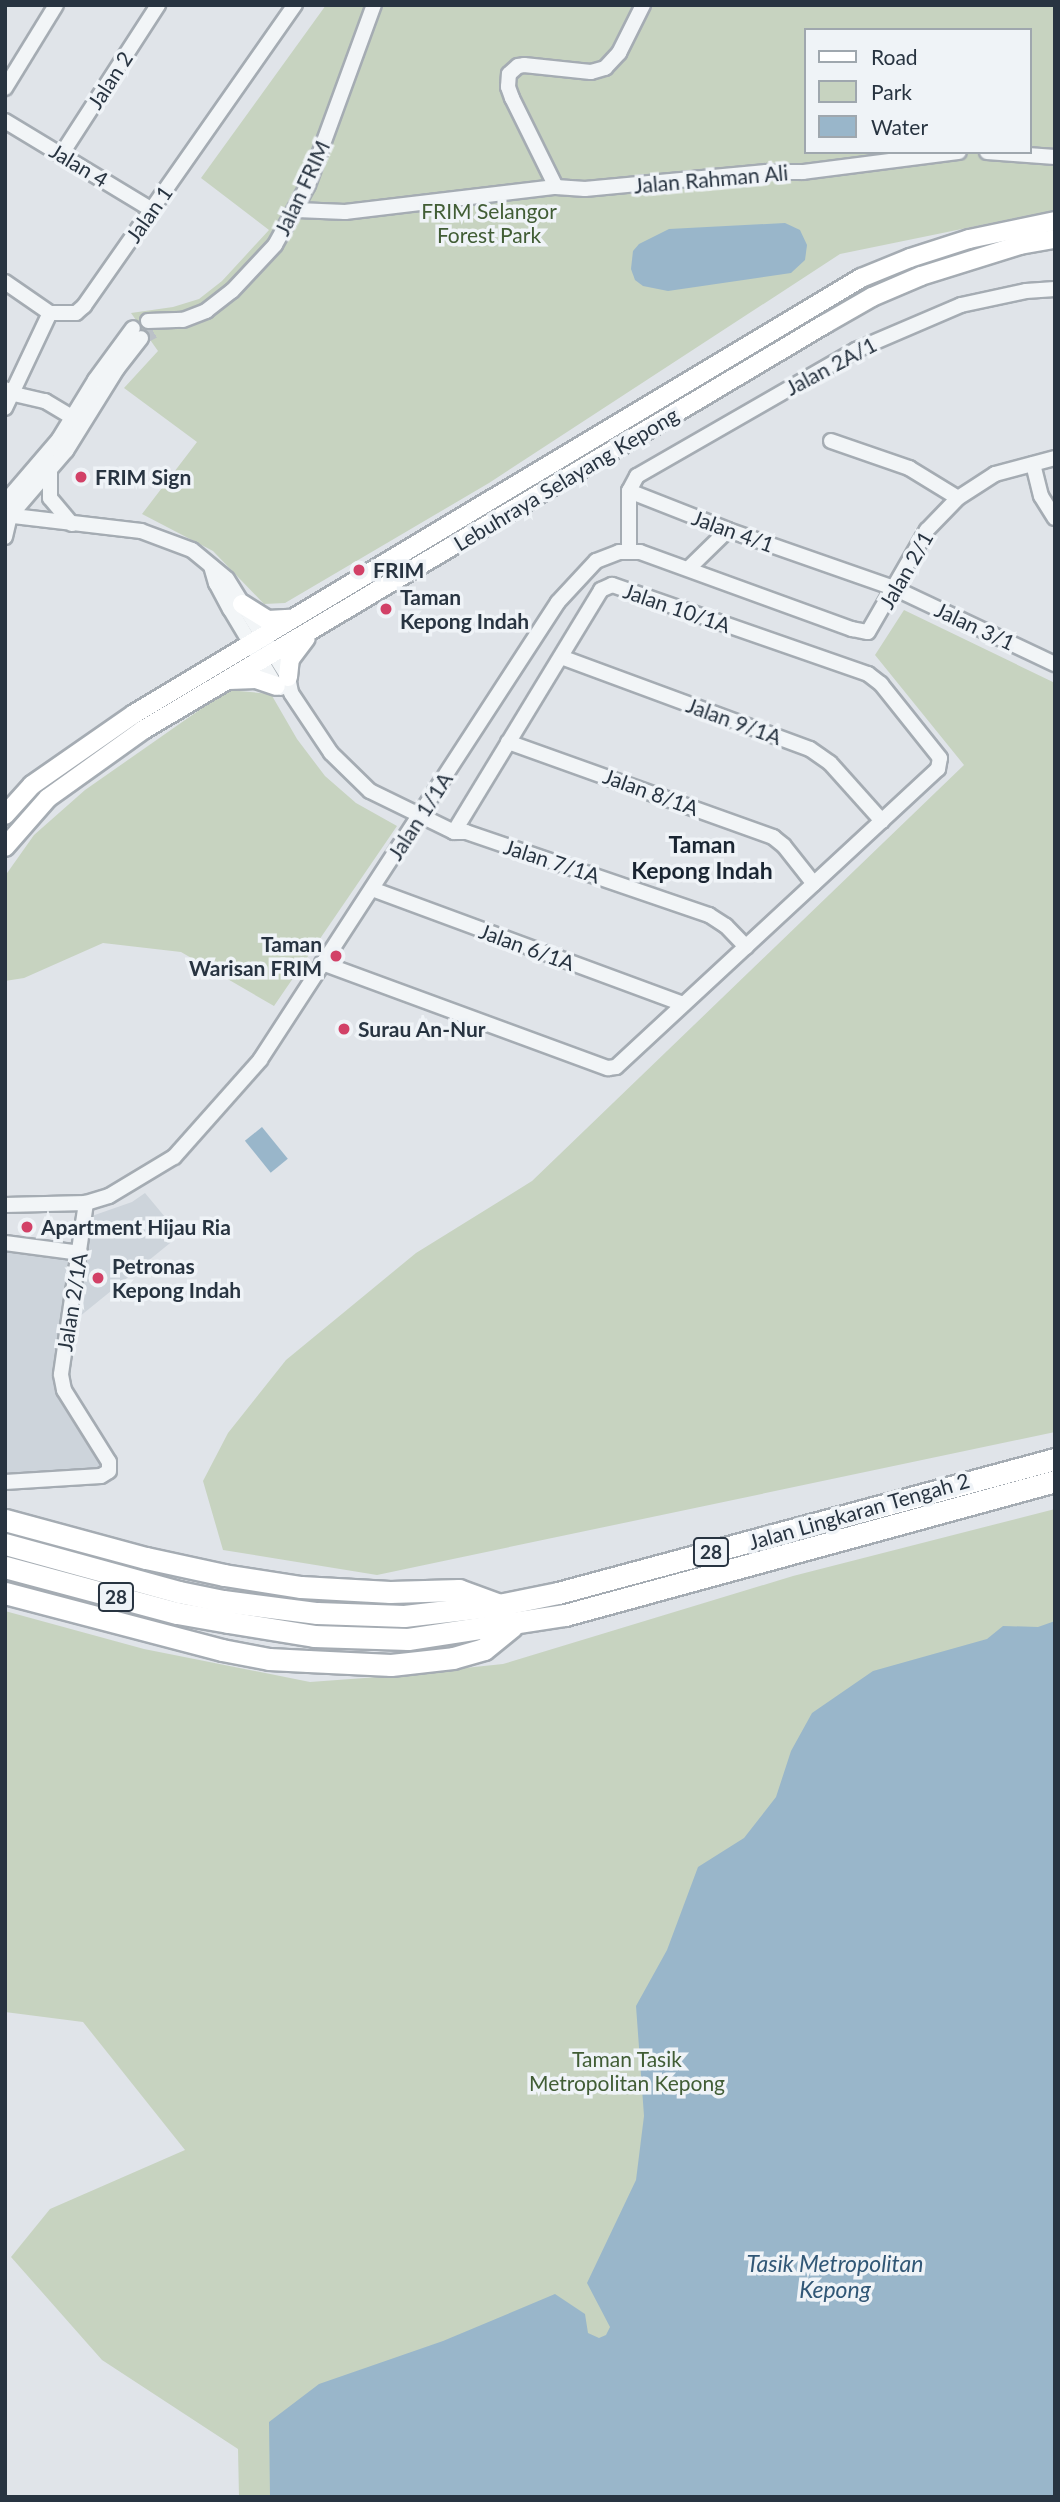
<!DOCTYPE html>
<html>
<head>
<meta charset="utf-8">
<style>
	body { margin:0 }
	#map { position:relative; width:1060px; height:2502px; overflow:hidden; background:#e0e4e9; font-family:Lato,sans-serif }
	div>[style] { position:absolute }
	[style*='--x'] { left:calc(var(--x)*1px); top:calc(var(--y)*1px); width:calc(var(--w)*1px); rotate:calc(var(--a)*1deg) }
	.built>* { inset:0; background:#cdd4db }
	.green>* { inset:0; background:#c7d3c0 }
	.water>* { inset:0; background:#99b6ca; transform-origin:0 0 }
	.minor-tunnel>* { height:14px; margin-top:-7px; transform-origin:0; background:repeating-linear-gradient(90deg,#bbc1c7 0 14px,transparent 0 21px) }
	.roads { filter:drop-shadow(2px 0 #a5acb3) drop-shadow(-2px 0 #a5acb3) drop-shadow(0 2px #a5acb3) drop-shadow(0 -2px #a5acb3) }
	.minor>* { height:14px; margin:-7px; padding:0 7px; transform-origin:7px; border-radius:7px; background:#f2f5f7 }
	.major>* { height:18px; margin:-9px; padding:0 9px; transform-origin:9px; border-radius:9px; background:#fff }
	.highway>* { height:21px; margin:-10.5px; padding:0 10.5px; transform-origin:10.5px; border-radius:10.5px; background:#fff }
	.dots>* { width:19px; height:19px; translate:-50% -50%; box-sizing:border-box; border:4px solid #eff3f7; border-radius:50% }
	span { translate:-50% -50%; white-space:nowrap; text-align:center; line-height:1.15; -webkit-text-stroke:7px #eff3f7; paint-order:stroke }
	.shield-label span { padding:2px 5px; background:#eff3f7; border:2px solid; border-radius:5px; -webkit-text-stroke-width:0 }
	.shield-label { font-size:19px; color:#283441; font-weight:700 }
	.street-label { font-size:21px; color:#283441 }
	.park-label { font-size:21px; color:#415d35 }
	.poi-label { font-size:21px; color:#283441; font-weight:700 }
	.left { translate:0 -50%; text-align:left }
	.right { translate:-100% -50%; text-align:right }
	.neighbourhood-label { font-size:23px; color:#1a2532; font-weight:700 }
	.water-label { font-size:23px; color:#315776; font-style:italic }
	.frame { position:absolute; inset:0; border:7px solid #283441; pointer-events:none }
	.legend { position:absolute; left:804px; top:28px; width:228px; height:126px; box-sizing:border-box; background:#eff3f7; border:2px solid #9fa7ae; margin:0; padding:9px 12px; list-style:none; font-size:21px; color:#283441 }
	.legend li { display:flex; align-items:center; gap:14px; height:35px }
	.legend b { width:35px; border:2px solid #9fa7ae }
</style>
</head>
<body>
<div id="map">
	<div class="built">
		<div style="clip-path:polygon(145px 1193px,180px 1235px,79px 1317px,89px 1217px,132px 1202px)"></div>
		<div style="clip-path:polygon(5px 1246px,75px 1257px,56px 1377px,104px 1462px,101px 1471px,5px 1477px)"></div>
	</div>
	<div class="green">
		<div style="clip-path:polygon(evenodd,326px 5px,1055px 5px,1055px 210px,840px 254px,489px 483px,285px 603px,264px 604px,213px 551px,142px 514px,197px 442px,124px 388px,158px 351px,131px 313px,173px 307px,199px 299px,222px 281px,269px 230px,201px 178px,326px 5px,806px 30px,1030px 30px,1030px 152px,806px 152px,806px 30px)"></div>
		<div style="clip-path:polygon(904px 610px,1055px 683px,1055px 1432px,377px 1575px,223px 1550px,203px 1481px,228px 1433px,286px 1360px,416px 1253px,532px 1181px,964px 765px,875px 655px)"></div>
		<div style="clip-path:polygon(228px 690px,271px 694px,297px 739px,325px 776px,356px 803px,397px 826px,274px 1006px,181px 952px,103px 943px,24px 978px,5px 981px,5px 876px,34px 835px,85px 790px)"></div>
		<div style="clip-path:polygon(1055px 1509px,1055px 2497px,239px 2497px,238px 2449px,102px 2360px,11px 2257px,50px 2209px,185px 2150px,83px 2022px,5px 2012px,5px 1611px,144px 1649px,310px 1682px,378px 1677px,503px 1664px,793px 1576px)"></div>
	</div>
	<div class="water">
		<div style="clip-path:polygon(785px 223px,800px 230px,807px 245px,805px 260px,791px 273px,668px 291px,643px 286px,635px 280px,631px 269px,633px 251px,639px 244px,669px 229px)"></div>
		<div style="left:262px;top:1127px;width:41px;height:22px;rotate:51deg"></div>
		<div style="clip-path:polygon(1055px 1621px,1055px 2497px,270px 2497px,269px 2422px,319px 2384px,443px 2341px,555px 2294px,585px 2314px,588px 2333px,599px 2338px,606px 2335px,610px 2327px,587px 2283px,636px 2180px,644px 2116px,636px 2006px,667px 1950px,698px 1867px,744px 1838px,776px 1797px,791px 1751px,812px 1713px,873px 1671px,987px 1639px,1003px 1626px,1038px 1627px)"></div>
	</div>
	<div class="minor-tunnel">
		<div style="--x:141;--y:338;--w:17;--a:-28"></div>
	</div>
	<div class="roads">
		<div class="minor">
			<div style="--x:5;--y:88;--w:97;--a:-58.4"></div>
			<div style="--x:5;--y:121;--w:172;--a:31.2"></div>
			<div style="--x:987;--y:152;--w:68;--a:4.2"></div>
			<div style="--x:61;--y:155;--w:179;--a:-57.1"></div>
			<div style="--x:556;--y:187;--w:99;--a:-116.3"></div>
			<div style="--x:512;--y:98;--w:12;--a:-110"></div>
			<div style="--x:508;--y:87;--w:13;--a:-86"></div>
			<div style="--x:509;--y:74;--w:12;--a:-42"></div>
			<div style="--x:518;--y:66;--w:6;--a:-9"></div>
			<div style="--x:524;--y:65;--w:67;--a:6"></div>
			<div style="--x:591;--y:72;--w:15;--a:-16"></div>
			<div style="--x:605;--y:68;--w:21;--a:-47"></div>
			<div style="--x:619;--y:53;--w:54;--a:-63.4"></div>
			<div style="--x:297;--y:210;--w:48;--a:2.4"></div>
			<div style="--x:345;--y:212;--w:212;--a:-6.8"></div>
			<div style="--x:556;--y:187;--w:29;--a:4"></div>
			<div style="--x:585;--y:189;--w:182;--a:-5.4"></div>
			<div style="--x:766;--y:172;--w:37;--a:0"></div>
			<div style="--x:803;--y:172;--w:157;--a:-7.3"></div>
			<div style="--x:5;--y:282;--w:55;--a:34.6"></div>
			<div style="--x:50;--y:313;--w:26;--a:0"></div>
			<div style="--x:76;--y:313;--w:11;--a:-41"></div>
			<div style="--x:84;--y:306;--w:368;--a:-55"></div>
			<div style="--x:148;--y:321;--w:35;--a:-2"></div>
			<div style="--x:183;--y:320;--w:25;--a:-21"></div>
			<div style="--x:206;--y:311;--w:33;--a:-38"></div>
			<div style="--x:232;--y:291;--w:63;--a:-46.9"></div>
			<div style="--x:275;--y:245;--w:68;--a:-61.2"></div>
			<div style="--x:308;--y:185;--w:192;--a:-69.9"></div>
			<div style="--x:5;--y:389;--w:10;--a:29"></div>
			<div style="--x:14;--y:394;--w:32;--a:13"></div>
			<div style="--x:45;--y:401;--w:41;--a:31"></div>
			<div style="--x:5;--y:408;--w:105;--a:-64.7"></div>
			<div style="--x:831;--y:441;--w:83;--a:19.1"></div>
			<div style="--x:909;--y:468;--w:57;--a:31.5"></div>
			<div style="--x:1033;--y:464;--w:33;--a:76"></div>
			<div style="--x:1041;--y:496;--w:26;--a:58"></div>
			<div style="--x:50;--y:469;--w:29;--a:90"></div>
			<div style="--x:50;--y:498;--w:34;--a:50"></div>
			<div style="--x:629;--y:491;--w:106;--a:21.5"></div>
			<div style="--x:728;--y:530;--w:176;--a:19.3"></div>
			<div style="--x:894;--y:588;--w:178;--a:25.3"></div>
			<div style="--x:5;--y:502;--w:83;--a:-49.4"></div>
			<div style="--x:59;--y:439;--w:69;--a:-58.6"></div>
			<div style="--x:95;--y:380;--w:64;--a:-53.8"></div>
			<div style="--x:5;--y:515;--w:137;--a:6.7"></div>
			<div style="--x:141;--y:531;--w:54;--a:20.4"></div>
			<div style="--x:192;--y:550;--w:45;--a:39.6"></div>
			<div style="--x:227;--y:579;--w:115;--a:58.1"></div>
			<div style="--x:288;--y:677;--w:16;--a:79"></div>
			<div style="--x:291;--y:693;--w:72;--a:56.3"></div>
			<div style="--x:331;--y:753;--w:54;--a:44.3"></div>
			<div style="--x:370;--y:791;--w:93;--a:26"></div>
			<div style="--x:454;--y:832;--w:12;--a:0"></div>
			<div style="--x:466;--y:832;--w:257;--a:18.9"></div>
			<div style="--x:709;--y:915;--w:20;--a:33"></div>
			<div style="--x:726;--y:926;--w:29;--a:46"></div>
			<div style="--x:5;--y:537;--w:22;--a:-77"></div>
			<div style="--x:10;--y:516;--w:86;--a:-49.3"></div>
			<div style="--x:66;--y:451;--w:97;--a:-58.1"></div>
			<div style="--x:117;--y:369;--w:39;--a:-52"></div>
			<div style="--x:629;--y:551;--w:60;--a:-90"></div>
			<div style="--x:629;--y:491;--w:17;--a:-62"></div>
			<div style="--x:637;--y:476;--w:253;--a:-29.9"></div>
			<div style="--x:856;--y:350;--w:114;--a:-23.2"></div>
			<div style="--x:961;--y:305;--w:66;--a:-12.2"></div>
			<div style="--x:1026;--y:291;--w:29;--a:-4"></div>
			<div style="--x:211;--y:566;--w:18;--a:74"></div>
			<div style="--x:216;--y:583;--w:30;--a:62"></div>
			<div style="--x:230;--y:609;--w:90;--a:59.1"></div>
			<div style="--x:276;--y:686;--w:5;--a:22"></div>
			<div style="--x:689;--y:568;--w:54;--a:-44.3"></div>
			<div style="--x:561;--y:657;--w:265;--a:20.3"></div>
			<div style="--x:810;--y:749;--w:24;--a:35"></div>
			<div style="--x:830;--y:763;--w:78;--a:48.1"></div>
			<div style="--x:508;--y:742;--w:282;--a:19.7"></div>
			<div style="--x:773;--y:837;--w:14;--a:39"></div>
			<div style="--x:784;--y:846;--w:48;--a:51.7"></div>
			<div style="--x:372;--y:889;--w:332;--a:20.3"></div>
			<div style="--x:322;--y:963;--w:305;--a:20.2"></div>
			<div style="--x:608;--y:1068;--w:8;--a:-7"></div>
			<div style="--x:616;--y:1067;--w:439;--a:-42.8"></div>
			<div style="--x:938;--y:769;--w:11;--a:-80"></div>
			<div style="--x:940;--y:758;--w:95;--a:-128.6"></div>
			<div style="--x:881;--y:684;--w:16;--a:-142"></div>
			<div style="--x:868;--y:674;--w:271;--a:-160.8"></div>
			<div style="--x:612;--y:585;--w:12;--a:156"></div>
			<div style="--x:601;--y:590;--w:283;--a:121.3"></div>
			<div style="--x:5;--y:1205;--w:81;--a:-1.4"></div>
			<div style="--x:86;--y:1203;--w:24;--a:-17"></div>
			<div style="--x:109;--y:1196;--w:76;--a:-31"></div>
			<div style="--x:174;--y:1157;--w:130;--a:-48.4"></div>
			<div style="--x:260;--y:1060;--w:546;--a:-56.95"></div>
			<div style="--x:558;--y:602;--w:56;--a:-47.2"></div>
			<div style="--x:596;--y:561;--w:25;--a:-21"></div>
			<div style="--x:619;--y:552;--w:21;--a:0"></div>
			<div style="--x:640;--y:552;--w:226;--a:20"></div>
			<div style="--x:852;--y:629;--w:16;--a:11"></div>
			<div style="--x:868;--y:632;--w:118;--a:-60"></div>
			<div style="--x:927;--y:530;--w:45;--a:-45.9"></div>
			<div style="--x:958;--y:498;--w:44;--a:-33"></div>
			<div style="--x:995;--y:474;--w:62;--a:-14.9"></div>
			<div style="--x:5;--y:1243;--w:76;--a:7.6"></div>
			<div style="--x:5;--y:1482;--w:96;--a:-3.6"></div>
			<div style="--x:101;--y:1476;--w:9;--a:-32"></div>
			<div style="--x:109;--y:1471;--w:9;--a:-90"></div>
			<div style="--x:109;--y:1462;--w:85;--a:-122"></div>
			<div style="--x:64;--y:1390;--w:16;--a:-101"></div>
			<div style="--x:61;--y:1374;--w:173;--a:-81.7"></div>
		</div>
		<div class="major">
			<div style="--x:242;--y:604;--w:31;--a:32"></div>
			<div style="--x:268;--y:620;--w:22;--a:-3"></div>
			<div style="--x:288;--y:677;--w:18;--a:-84"></div>
			<div style="--x:290;--y:659;--w:26;--a:-53"></div>
			<div style="--x:229;--y:680;--w:27;--a:-2"></div>
			<div style="--x:256;--y:679;--w:21;--a:19"></div>
			<div style="--x:5;--y:815;--w:40;--a:-48"></div>
			<div style="--x:32;--y:785;--w:124;--a:-34.8"></div>
			<div style="--x:134;--y:714;--w:848;--a:-30.95"></div>
			<div style="--x:861;--y:278;--w:53;--a:-22.2"></div>
			<div style="--x:910;--y:258;--w:62;--a:-17.9"></div>
			<div style="--x:969;--y:239;--w:88;--a:-11.8"></div>
			<div style="--x:5;--y:847;--w:65;--a:-48.7"></div>
			<div style="--x:48;--y:798;--w:117;--a:-35.6"></div>
			<div style="--x:143;--y:730;--w:794;--a:-30.77"></div>
			<div style="--x:825;--y:324;--w:54;--a:-29.9"></div>
			<div style="--x:872;--y:297;--w:53;--a:-23.2"></div>
			<div style="--x:921;--y:276;--w:104;--a:-17.4"></div>
			<div style="--x:1020;--y:245;--w:36;--a:-10"></div>
		</div>
		<div class="highway">
			<div style="--x:5;--y:1520;--w:146;--a:15.1"></div>
			<div style="--x:146;--y:1558;--w:80;--a:12.3"></div>
			<div style="--x:224;--y:1575;--w:78;--a:8.9"></div>
			<div style="--x:301;--y:1587;--w:89;--a:3.2"></div>
			<div style="--x:390;--y:1592;--w:69;--a:-1.7"></div>
			<div style="--x:459;--y:1590;--w:40;--a:20.2"></div>
			<div style="--x:5;--y:1544;--w:180;--a:15.4"></div>
			<div style="--x:179;--y:1592;--w:45;--a:11.6"></div>
			<div style="--x:223;--y:1601;--w:95;--a:7.3"></div>
			<div style="--x:317;--y:1613;--w:87;--a:2"></div>
			<div style="--x:404;--y:1616;--w:96;--a:-6.6"></div>
			<div style="--x:499;--y:1605;--w:60;--a:-11.5"></div>
			<div style="--x:558;--y:1593;--w:515;--a:-15.09"></div>
			<div style="--x:5;--y:1567;--w:178;--a:15"></div>
			<div style="--x:177;--y:1613;--w:52;--a:10"></div>
			<div style="--x:228;--y:1622;--w:87;--a:9.2"></div>
			<div style="--x:314;--y:1636;--w:94;--a:1.8"></div>
			<div style="--x:408;--y:1639;--w:159;--a:-8.7"></div>
			<div style="--x:565;--y:1615;--w:508;--a:-15.29"></div>
			<div style="--x:5;--y:1593;--w:224;--a:14.7"></div>
			<div style="--x:222;--y:1650;--w:48;--a:10.8"></div>
			<div style="--x:269;--y:1659;--w:39;--a:3"></div>
			<div style="--x:308;--y:1661;--w:83;--a:2.8"></div>
			<div style="--x:391;--y:1665;--w:62;--a:-6.4"></div>
			<div style="--x:453;--y:1658;--w:32;--a:-16"></div>
			<div style="--x:484;--y:1649;--w:36;--a:-39"></div>
		</div>
	</div>
	<div class="dots">
		<div style="left:81px;top:477px;background:#d24167"></div>
		<div style="left:359px;top:570px;background:#d24167"></div>
		<div style="left:386px;top:609px;background:#d24167"></div>
		<div style="left:336px;top:956px;background:#d24167"></div>
		<div style="left:344px;top:1029px;background:#d24167"></div>
		<div style="left:27px;top:1227px;background:#d24167"></div>
		<div style="left:98px;top:1278px;background:#d24167"></div>
	</div>
	<div class="shield-label">
		<span style="left:711px;top:1552px">28</span>
		<span style="left:116px;top:1597px">28</span>
	</div>
	<div class="street-label">
		<span style="left:110px;top:80px;rotate:-57deg">Jalan 2</span>
		<span style="left:79px;top:165px;rotate:31deg">Jalan 4</span>
		<span style="left:711px;top:179px;rotate:-5deg">Jalan Rahman Ali</span>
		<span style="left:302px;top:188px;rotate:-65deg">Jalan FRIM</span>
		<span style="left:149px;top:214px;rotate:-55deg">Jalan 1</span>
		<span style="left:831px;top:366px;rotate:-28deg">Jalan 2A/1</span>
		<span style="left:566px;top:479px;rotate:-31deg">Lebuhraya Selayang Kepong</span>
		<span style="left:733px;top:531px;rotate:20deg">Jalan 4/1</span>
		<span style="left:906px;top:570px;rotate:-60deg">Jalan 2/1</span>
		<span style="left:677px;top:608px;rotate:19deg">Jalan 10/1A</span>
		<span style="left:975px;top:626px;rotate:25deg">Jalan 3/1</span>
		<span style="left:734px;top:721px;rotate:20deg">Jalan 9/1A</span>
		<span style="left:651px;top:792px;rotate:20deg">Jalan 8/1A</span>
		<span style="left:420px;top:816px;rotate:-57deg">Jalan 1/1A</span>
		<span style="left:552px;top:861px;rotate:18deg">Jalan 7/1A</span>
		<span style="left:527px;top:947px;rotate:20deg">Jalan 6/1A</span>
		<span style="left:72px;top:1302px;rotate:-81deg">Jalan 2/1A</span>
		<span style="left:859px;top:1511px;rotate:-16deg">Jalan Lingkaran Tengah 2</span>
	</div>
	<div class="park-label">
		<span style="left:489px;top:223px">FRIM Selangor<br>Forest Park</span>
		<span style="left:627px;top:2071px">Taman Tasik<br>Metropolitan Kepong</span>
	</div>
	<div class="poi-label">
		<span class="left" style="left:95px;top:477px">FRIM Sign</span>
		<span class="left" style="left:373px;top:570px">FRIM</span>
		<span class="left" style="left:400px;top:609px">Taman<br>Kepong Indah</span>
		<span class="right" style="left:322px;top:956px">Taman<br>Warisan FRIM</span>
		<span class="left" style="left:358px;top:1029px">Surau An-Nur</span>
		<span class="left" style="left:41px;top:1227px">Apartment Hijau Ria</span>
		<span class="left" style="left:112px;top:1278px">Petronas<br>Kepong Indah</span>
	</div>
	<div class="neighbourhood-label">
		<span style="left:702px;top:857px">Taman<br>Kepong Indah</span>
	</div>
	<div class="water-label">
		<span style="left:835px;top:2276px">Tasik Metropolitan<br>Kepong</span>
	</div>
	<div class="frame"></div>
	<ul class="legend">
	<li><b style="height:9px;background:#fff"></b>Road</li>
	<li><b style="height:19px;background:#c7d3c0"></b>Park</li>
	<li><b style="height:19px;background:#99b6ca"></b>Water</li>
	</ul>
</div>
</body>
</html>
